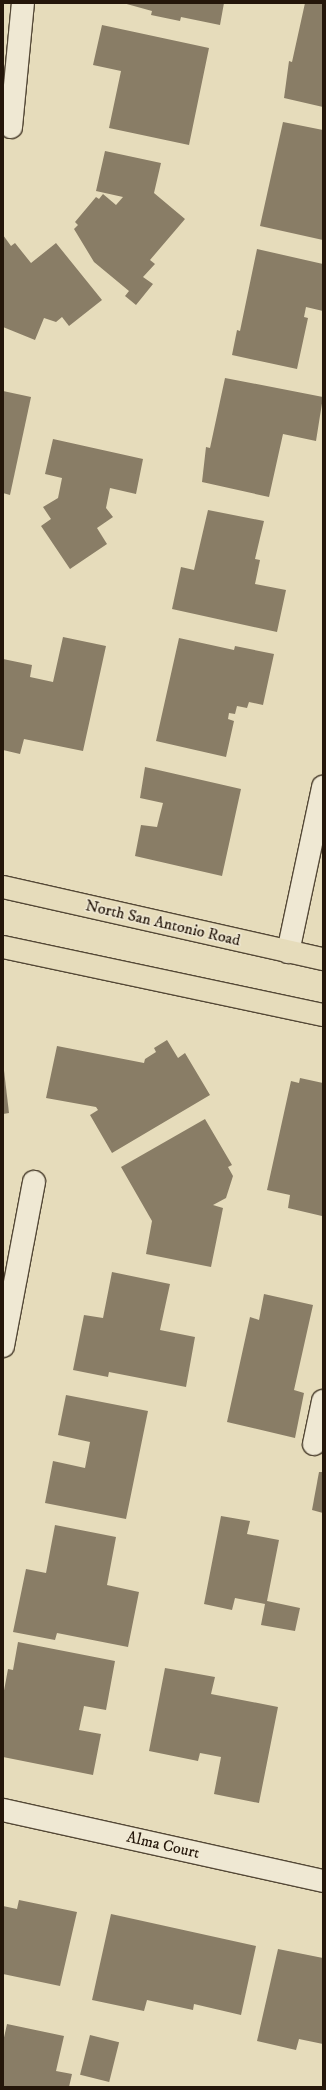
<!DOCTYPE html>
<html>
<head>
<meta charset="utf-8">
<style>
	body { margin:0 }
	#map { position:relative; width:326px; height:2090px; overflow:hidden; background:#e6dcbb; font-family:"IM FELL DW Pica",serif }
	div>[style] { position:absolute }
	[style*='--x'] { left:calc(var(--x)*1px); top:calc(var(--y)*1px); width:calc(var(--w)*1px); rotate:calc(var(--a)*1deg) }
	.building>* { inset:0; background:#897d66; transform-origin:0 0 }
	.roads { filter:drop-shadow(1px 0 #544836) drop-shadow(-1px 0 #544836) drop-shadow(0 1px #544836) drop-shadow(0 -1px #544836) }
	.minor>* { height:22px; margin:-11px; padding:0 11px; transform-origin:11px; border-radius:11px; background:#efe8d3 }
	.major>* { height:22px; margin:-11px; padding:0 11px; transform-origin:11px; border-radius:11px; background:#e6dcbb }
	span { translate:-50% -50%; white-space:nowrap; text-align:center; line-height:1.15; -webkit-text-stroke:3px #efe8d3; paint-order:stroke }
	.street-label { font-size:16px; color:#24160a }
	.frame { position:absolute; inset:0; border:4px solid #24160a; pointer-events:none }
</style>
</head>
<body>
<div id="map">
	<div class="building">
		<div style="clip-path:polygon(123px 3px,224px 3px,220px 25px,181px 17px,180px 21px,151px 15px,152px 11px)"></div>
		<div style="clip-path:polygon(305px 3px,323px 3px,323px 107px,284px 98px,289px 61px,292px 62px)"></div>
		<div style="clip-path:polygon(102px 25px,209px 48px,189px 145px,109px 128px,121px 71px,93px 65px)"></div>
		<div style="clip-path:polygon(283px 122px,323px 130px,323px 240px,260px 226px)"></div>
		<div style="clip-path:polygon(105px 151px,161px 163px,154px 193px,185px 219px,150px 260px,155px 264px,143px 277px,153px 284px,136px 305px,125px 296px,129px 291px,94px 262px,74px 229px,78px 225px,75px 222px,96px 197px,99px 199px,103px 194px,116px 205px,123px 197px,96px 191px)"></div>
		<div style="clip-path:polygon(3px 235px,11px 246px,15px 243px,31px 263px,56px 243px,102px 300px,69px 326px,62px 317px,56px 322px,44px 318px,35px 340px,3px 327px)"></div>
		<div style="clip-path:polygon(257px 249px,323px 264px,323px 311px,306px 307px,304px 317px,308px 318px,297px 369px,232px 355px,237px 330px,240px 331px)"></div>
		<div style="clip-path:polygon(225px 378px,323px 397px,316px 441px,283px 434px,269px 497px,202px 482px,206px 447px,210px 448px)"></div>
		<div style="clip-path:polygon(3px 391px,31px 397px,10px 495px,3px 493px)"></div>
		<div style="clip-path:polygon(53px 439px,143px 459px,136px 494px,110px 488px,106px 508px,113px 517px,97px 528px,107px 544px,70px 569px,41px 526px,51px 519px,43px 507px,58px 498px,62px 478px,45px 474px)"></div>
		<div style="clip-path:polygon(208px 510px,264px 521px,255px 559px,260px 560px,255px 584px,286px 590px,277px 632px,172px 609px,181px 567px,194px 570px)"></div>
		<div style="clip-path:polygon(63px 637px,106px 646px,83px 751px,24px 739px,20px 754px,3px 750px,3px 659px,32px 665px,30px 677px,53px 682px)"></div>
		<div style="clip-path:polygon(179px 638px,234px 650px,235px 646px,274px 654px,263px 705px,249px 702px,247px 708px,237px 706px,235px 714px,229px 713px,228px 719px,234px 721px,226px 757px,156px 741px)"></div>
		<div style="clip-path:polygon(145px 767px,241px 789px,222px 876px,135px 856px,141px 825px,157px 827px,163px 803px,140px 798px)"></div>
		<div style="clip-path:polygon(167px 1040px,178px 1058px,185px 1053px,210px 1095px,112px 1153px,90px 1115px,98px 1110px,96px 1107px,46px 1098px,57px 1046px,144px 1063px,145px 1059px,156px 1052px,154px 1048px)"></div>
		<div style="clip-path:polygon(3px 1062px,9px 1113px,3px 1114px)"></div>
		<div style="clip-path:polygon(300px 1078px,323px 1083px,322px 1216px,288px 1208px,290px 1195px,267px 1190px,291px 1081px,299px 1083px)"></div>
		<div style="clip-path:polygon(205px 1119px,232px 1165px,228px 1167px,233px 1176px,226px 1198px,213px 1205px,223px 1208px,211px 1267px,146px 1254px,152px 1221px,121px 1167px)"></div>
		<div style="clip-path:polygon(112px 1272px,170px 1284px,160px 1330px,195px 1337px,186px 1387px,109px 1372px,108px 1377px,73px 1370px,84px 1315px,103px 1318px)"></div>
		<div style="clip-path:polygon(264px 1294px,313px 1305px,294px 1390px,304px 1393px,295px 1438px,227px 1422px,250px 1317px,259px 1320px)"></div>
		<div style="clip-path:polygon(66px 1395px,148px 1411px,126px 1519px,45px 1503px,53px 1461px,85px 1468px,90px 1442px,58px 1435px)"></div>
		<div style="clip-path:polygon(319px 1472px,323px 1472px,323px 1513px,312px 1510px)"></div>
		<div style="clip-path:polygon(221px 1516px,250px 1521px,247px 1534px,279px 1540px,267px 1601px,300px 1608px,295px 1631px,261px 1625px,265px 1604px,235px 1598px,232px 1610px,204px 1604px)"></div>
		<div style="clip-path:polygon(55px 1525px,116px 1537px,107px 1585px,139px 1592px,128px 1647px,57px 1633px,55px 1640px,13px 1632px,26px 1569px,46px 1573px)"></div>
		<div style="clip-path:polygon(18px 1642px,115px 1661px,106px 1710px,84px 1706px,79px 1730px,101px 1734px,93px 1775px,3px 1757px,3px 1696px,8px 1669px,13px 1670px)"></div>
		<div style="clip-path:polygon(165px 1668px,215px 1677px,211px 1694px,278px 1707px,259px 1803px,214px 1794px,221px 1757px,200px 1753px,198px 1761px,149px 1751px)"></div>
		<div style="clip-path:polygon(19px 1900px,77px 1912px,60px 1986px,3px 1974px,3px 1906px,17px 1909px)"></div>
		<div style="clip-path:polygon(111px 1914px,256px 1946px,241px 2015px,194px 2004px,193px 2010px,147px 2000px,144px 2011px,92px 2000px)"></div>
		<div style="clip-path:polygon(278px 1949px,323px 1958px,323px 2044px,299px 2039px,296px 2050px,257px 2041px)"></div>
		<div style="clip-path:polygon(7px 2024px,64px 2036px,56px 2071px,72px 2074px,69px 2087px,3px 2087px,3px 2042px)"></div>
		<div style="left:90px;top:2035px;width:30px;height:41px;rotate:14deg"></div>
	</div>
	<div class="roads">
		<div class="minor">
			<div style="--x:11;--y:127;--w:125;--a:-84.5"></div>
			<div style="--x:288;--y:952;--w:169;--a:-78"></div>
			<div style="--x:3;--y:1346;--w:167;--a:-79.3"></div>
			<div style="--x:314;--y:1444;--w:44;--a:-78.2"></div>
			<div style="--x:3;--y:1810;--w:328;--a:12.5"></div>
		</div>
		<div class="major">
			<div style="--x:3;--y:887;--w:328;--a:12.7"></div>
			<div style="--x:3;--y:947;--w:327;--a:12"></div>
		</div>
	</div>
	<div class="street-label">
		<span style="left:163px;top:923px;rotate:13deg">North San Antonio Road</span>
		<span style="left:163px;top:1845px;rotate:13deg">Alma Court</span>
	</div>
	<div class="frame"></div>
</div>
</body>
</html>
